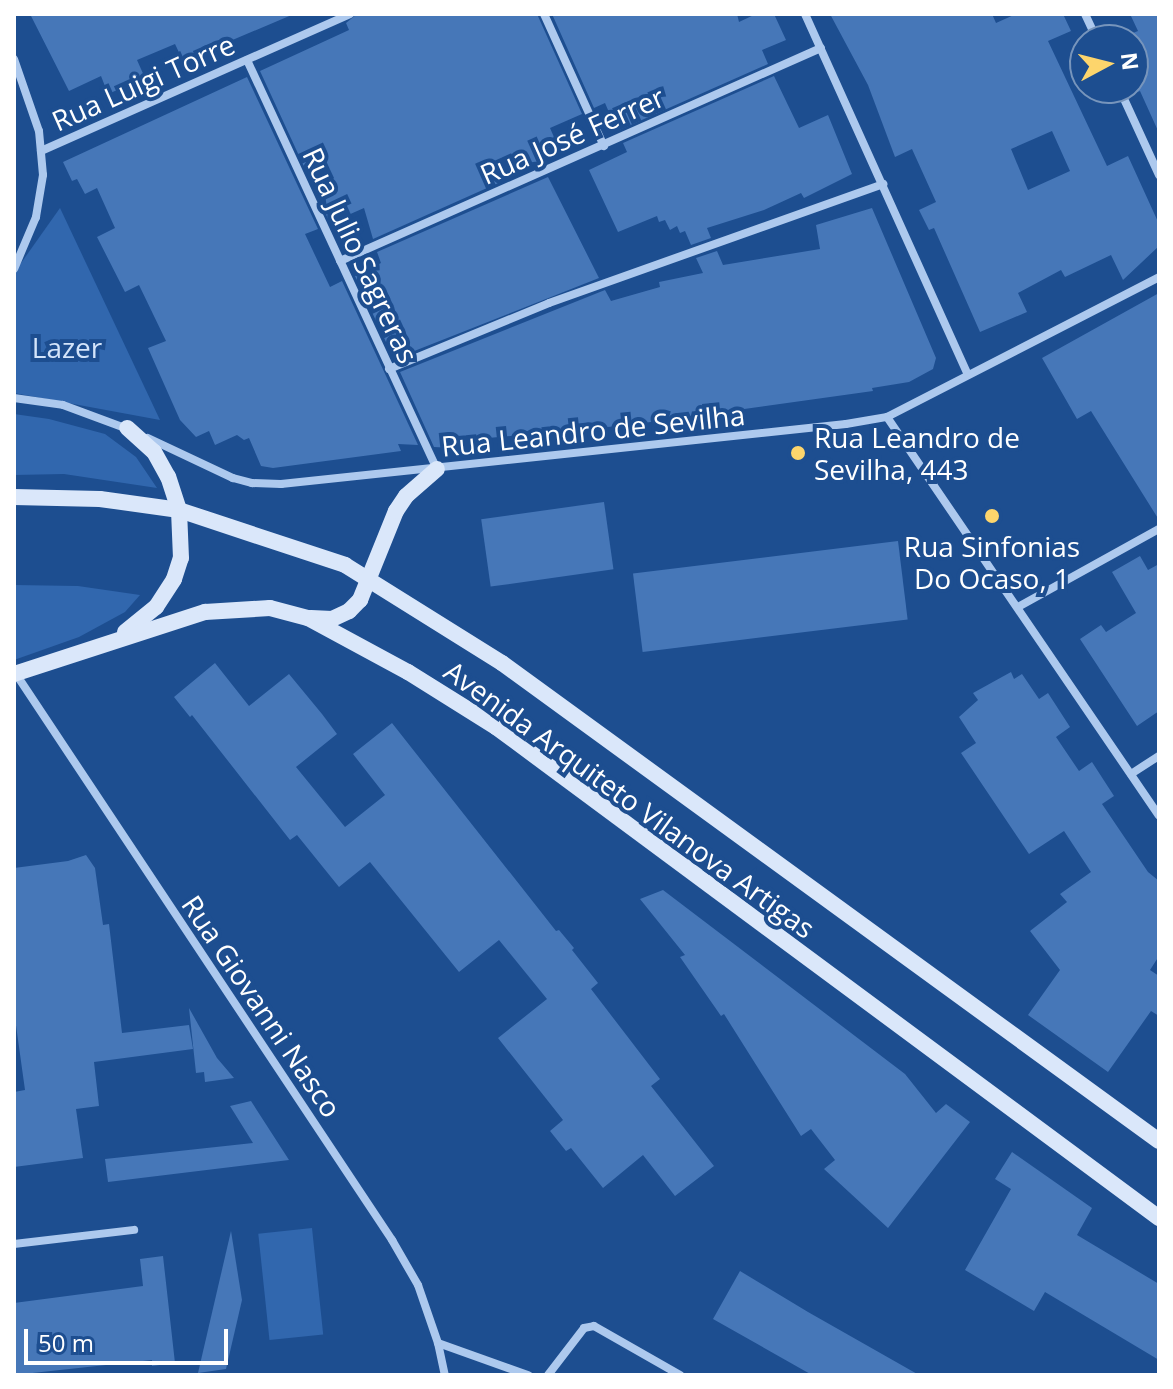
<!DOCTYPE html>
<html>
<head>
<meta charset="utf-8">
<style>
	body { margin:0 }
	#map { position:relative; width:1173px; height:1389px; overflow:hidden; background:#1d4e90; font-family:"Open Sans",sans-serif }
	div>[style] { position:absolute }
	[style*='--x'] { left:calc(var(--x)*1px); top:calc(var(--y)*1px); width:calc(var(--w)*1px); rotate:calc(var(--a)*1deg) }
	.green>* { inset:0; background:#3167ae; transform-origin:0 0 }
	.building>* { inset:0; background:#4677b8; transform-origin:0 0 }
	.street>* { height:8px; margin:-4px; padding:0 4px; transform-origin:4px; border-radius:4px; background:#adc9ee }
	.secondary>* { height:16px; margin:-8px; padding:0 8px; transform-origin:8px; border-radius:8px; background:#dae7fa }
	.dots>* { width:22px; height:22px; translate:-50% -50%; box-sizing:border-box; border:4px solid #1d4e90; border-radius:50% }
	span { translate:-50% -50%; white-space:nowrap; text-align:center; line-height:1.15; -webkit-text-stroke:8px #1d4e90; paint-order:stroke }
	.street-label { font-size:28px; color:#fff }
	.park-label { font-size:28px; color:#d3e4fa }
	.poi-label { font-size:28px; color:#fff }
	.left { translate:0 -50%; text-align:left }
	.frame { position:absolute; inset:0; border:16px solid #fff; pointer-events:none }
	.north { position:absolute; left:1069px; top:24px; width:80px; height:80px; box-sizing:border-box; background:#1d4e90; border:2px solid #7795bc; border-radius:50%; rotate:83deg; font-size:22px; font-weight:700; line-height:32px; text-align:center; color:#fff }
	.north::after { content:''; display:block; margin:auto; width:28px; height:36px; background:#fdd56c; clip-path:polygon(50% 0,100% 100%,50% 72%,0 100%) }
	.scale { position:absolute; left:24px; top:1329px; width:204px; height:36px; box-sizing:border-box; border:4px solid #fff; border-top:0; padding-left:10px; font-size:24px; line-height:28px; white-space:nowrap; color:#fff; -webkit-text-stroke:6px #1d4e90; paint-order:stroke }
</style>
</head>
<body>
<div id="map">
	<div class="green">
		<div style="clip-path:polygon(60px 208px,160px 420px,14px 393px,14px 273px)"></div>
		<div style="clip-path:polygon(14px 414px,49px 419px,105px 434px,136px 457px,157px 488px,64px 474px,14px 475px)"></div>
		<div style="clip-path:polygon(14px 585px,78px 586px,140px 595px,125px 612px,79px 637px,14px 660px)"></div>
		<div style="left:312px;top:1228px;width:107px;height:54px;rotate:84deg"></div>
	</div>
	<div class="building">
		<div style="clip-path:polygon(30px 14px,294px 14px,183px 61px,175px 44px,137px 60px,145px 78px,108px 94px,101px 76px,69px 91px)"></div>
		<div style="clip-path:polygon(357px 14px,537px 14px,582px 114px,550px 128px,557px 144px,536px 153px,541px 164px,373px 239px,364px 208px,330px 223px,260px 71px,349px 30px,346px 23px)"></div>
		<div style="clip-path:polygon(552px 14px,737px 14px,739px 22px,756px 14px,774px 14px,786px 40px,762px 50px,768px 64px,617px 131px,605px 103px,594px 108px)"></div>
		<div style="clip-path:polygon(evenodd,830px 14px,992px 14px,996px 23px,1016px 14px,1063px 14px,1071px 31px,1048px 41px,1107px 166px,1128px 156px,1159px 224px,1159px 246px,1123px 280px,1111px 255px,1065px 277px,1061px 270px,1018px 293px,1027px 312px,980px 332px,934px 228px,929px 230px,919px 210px,936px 202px,912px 149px,895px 157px,868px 85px,830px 14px,1052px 131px,1070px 171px,1028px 190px,1011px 149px,1052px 131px)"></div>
		<div style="clip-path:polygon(1130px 14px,1159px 14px,1159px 133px,1140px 91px,1133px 94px,1133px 33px,1138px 31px)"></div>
		<div style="clip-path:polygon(774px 76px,799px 128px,828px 115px,852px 174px,804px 198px,801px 193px,764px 210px,707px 228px,711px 238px,691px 245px,685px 231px,680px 233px,677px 226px,670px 230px,665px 220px,659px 222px,657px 216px,618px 232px,589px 170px,627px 152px,623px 143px)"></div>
		<div style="clip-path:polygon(247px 77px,318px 229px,305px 234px,330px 287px,342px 281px,418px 445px,398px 444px,401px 451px,273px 468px,261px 466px,249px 438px,244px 440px,237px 435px,215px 445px,209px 431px,196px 437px,180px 420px,148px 348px,166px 341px,139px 285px,125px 292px,97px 237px,115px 228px,97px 188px,85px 194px,77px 179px,72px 181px,63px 162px)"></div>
		<div style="clip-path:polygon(548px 177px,599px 278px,394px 359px,355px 276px,381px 263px,377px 252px)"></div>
		<div style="clip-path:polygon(872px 208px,936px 358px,933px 369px,909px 382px,872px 388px,873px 391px,629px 425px,488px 438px,453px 448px,434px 447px,400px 372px,605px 290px,611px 301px,660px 287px,659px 282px,703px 273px,696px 258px,717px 251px,723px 265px,820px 249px,816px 225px)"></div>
		<div style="clip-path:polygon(1159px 293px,1159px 520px,1091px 411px,1077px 419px,1042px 358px)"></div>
		<div style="left:604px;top:502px;width:68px;height:124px;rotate:82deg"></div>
		<div style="left:898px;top:541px;width:79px;height:267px;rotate:83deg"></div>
		<div style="clip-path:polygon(1140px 556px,1148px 570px,1159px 564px,1159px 711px,1137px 726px,1080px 639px,1101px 625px,1106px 632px,1136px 613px,1112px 572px)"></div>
		<div style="clip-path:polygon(215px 663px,249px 706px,289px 674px,322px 714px,337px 734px,296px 767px,345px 827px,385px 795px,353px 754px,392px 723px,556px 931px,559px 930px,574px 948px,572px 950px,598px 983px,591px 989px,660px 1079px,651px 1086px,714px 1166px,675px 1196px,643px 1155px,603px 1188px,571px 1148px,566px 1151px,550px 1131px,563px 1120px,498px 1038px,547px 999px,499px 940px,459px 972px,370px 862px,339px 887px,297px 835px,290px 840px,192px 715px,190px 717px,174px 697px)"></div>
		<div style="clip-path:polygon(1011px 672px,1014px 679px,1022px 674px,1039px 699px,1048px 693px,1070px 727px,1056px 737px,1079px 771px,1092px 762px,1114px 796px,1102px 804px,1148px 872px,1159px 881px,1159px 956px,1150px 970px,1159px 976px,1159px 1016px,1151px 1011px,1108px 1072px,1028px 1015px,1060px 970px,1030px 931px,1067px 902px,1060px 894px,1091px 872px,1064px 831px,1029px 854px,961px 753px,976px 743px,959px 717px,978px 700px,973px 693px)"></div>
		<div style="clip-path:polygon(86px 855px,95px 868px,103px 925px,109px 924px,122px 1033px,189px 1025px,193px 1049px,94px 1062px,99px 1106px,76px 1109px,83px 1158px,14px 1167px,14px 1092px,25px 1090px,14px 1011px,14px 868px,68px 861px)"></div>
		<div style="clip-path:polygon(663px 890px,905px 1074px,936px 1113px,946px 1104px,970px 1122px,888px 1228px,824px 1169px,835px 1160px,811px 1129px,801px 1136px,724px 1014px,721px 1016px,680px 957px,685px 955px,640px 899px)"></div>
		<div style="clip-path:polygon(189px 1008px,217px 1058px,234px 1078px,205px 1082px,204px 1072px,196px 1073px)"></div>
		<div style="clip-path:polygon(251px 1101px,289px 1160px,108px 1182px,105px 1159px,253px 1143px,230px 1106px)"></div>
		<div style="clip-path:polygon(1012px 1152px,1092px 1208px,1077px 1235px,1159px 1284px,1159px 1360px,1045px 1292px,1034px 1311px,965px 1270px,1011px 1189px,995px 1179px)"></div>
		<div style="clip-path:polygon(231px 1231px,242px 1300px,226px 1369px,198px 1373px)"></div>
		<div style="clip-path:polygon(163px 1256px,175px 1363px,152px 1366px,152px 1360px,14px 1375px,14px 1303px,143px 1286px,140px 1259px)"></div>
		<div style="clip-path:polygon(740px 1271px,808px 1312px,919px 1375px,812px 1375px,713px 1319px)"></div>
	</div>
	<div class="street">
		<div style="--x:544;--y:14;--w:145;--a:65.6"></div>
		<div style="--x:805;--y:14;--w:396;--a:65.7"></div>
		<div style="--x:1085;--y:14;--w:29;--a:65"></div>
		<div style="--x:14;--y:59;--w:76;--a:70.9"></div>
		<div style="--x:39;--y:131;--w:44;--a:84.8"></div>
		<div style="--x:43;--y:175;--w:43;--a:99.5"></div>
		<div style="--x:36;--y:217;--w:56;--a:112.9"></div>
		<div style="--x:247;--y:60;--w:451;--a:65.1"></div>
		<div style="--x:1119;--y:88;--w:96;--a:65.3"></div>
		<div style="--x:41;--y:151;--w:338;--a:-23.9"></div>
		<div style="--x:340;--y:261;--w:526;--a:-23.89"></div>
		<div style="--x:389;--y:369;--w:173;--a:-22.4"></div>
		<div style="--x:549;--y:303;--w:355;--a:-19.6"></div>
		<div style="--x:14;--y:398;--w:49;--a:8.1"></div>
		<div style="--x:63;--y:405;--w:69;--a:20.3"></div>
		<div style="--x:887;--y:417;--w:482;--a:55.7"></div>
		<div style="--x:148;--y:438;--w:94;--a:25.2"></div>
		<div style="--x:233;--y:478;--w:20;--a:15"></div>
		<div style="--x:252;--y:483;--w:29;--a:2"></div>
		<div style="--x:281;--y:484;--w:568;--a:-6.06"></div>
		<div style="--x:846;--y:424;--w:42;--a:-9.7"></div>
		<div style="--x:887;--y:417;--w:306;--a:-27.2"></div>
		<div style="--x:1018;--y:607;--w:161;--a:-29"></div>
		<div style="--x:16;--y:674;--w:680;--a:56.4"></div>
		<div style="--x:392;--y:1240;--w:52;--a:60"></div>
		<div style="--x:418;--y:1285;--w:61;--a:71"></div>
		<div style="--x:438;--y:1343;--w:33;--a:78"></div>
		<div style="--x:1131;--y:774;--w:33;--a:-33"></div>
		<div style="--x:14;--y:1244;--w:121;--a:-6.7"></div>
		<div style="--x:438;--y:1343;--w:96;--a:19.6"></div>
		<div style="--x:548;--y:1375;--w:59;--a:-52.5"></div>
		<div style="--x:584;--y:1328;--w:10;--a:-11"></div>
		<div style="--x:594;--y:1326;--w:99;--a:29.7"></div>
	</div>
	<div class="secondary">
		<div style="--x:14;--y:497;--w:86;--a:1.3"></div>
		<div style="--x:100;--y:499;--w:80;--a:7.9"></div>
		<div style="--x:179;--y:510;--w:175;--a:18.3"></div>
		<div style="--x:345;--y:565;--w:185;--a:32"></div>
		<div style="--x:502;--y:663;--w:812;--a:36.04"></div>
		<div style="--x:311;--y:618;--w:21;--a:3"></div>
		<div style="--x:332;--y:619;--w:19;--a:-25"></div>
		<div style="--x:349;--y:611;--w:16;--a:-45"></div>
		<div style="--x:360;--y:600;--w:96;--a:-68"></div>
		<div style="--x:396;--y:511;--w:18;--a:-56"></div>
		<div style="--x:406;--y:496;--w:41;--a:-41.1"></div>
		<div style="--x:125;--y:632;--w:40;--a:-39"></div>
		<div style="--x:156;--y:607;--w:33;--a:-57"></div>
		<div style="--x:174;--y:579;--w:22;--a:-72"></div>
		<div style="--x:181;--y:558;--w:48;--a:-92.4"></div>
		<div style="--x:179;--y:510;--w:35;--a:-108"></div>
		<div style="--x:168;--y:477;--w:29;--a:-119"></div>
		<div style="--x:154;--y:452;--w:36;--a:-138"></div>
		<div style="--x:14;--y:674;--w:201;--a:-18"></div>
		<div style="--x:205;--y:612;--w:65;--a:-3.5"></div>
		<div style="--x:270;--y:608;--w:39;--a:15"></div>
		<div style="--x:308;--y:618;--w:114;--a:28.4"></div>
		<div style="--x:408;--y:672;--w:104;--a:32"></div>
		<div style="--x:496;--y:727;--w:825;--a:36.52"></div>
	</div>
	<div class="dots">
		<div style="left:798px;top:453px;background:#fdd56c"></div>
		<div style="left:992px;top:516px;background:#fdd56c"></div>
	</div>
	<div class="street-label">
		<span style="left:143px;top:82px;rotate:-24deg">Rua Luigi Torre</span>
		<span style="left:572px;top:135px;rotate:-24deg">Rua José Ferrer</span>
		<span style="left:361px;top:255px;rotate:65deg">Rua Julio Sagreras</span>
		<span style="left:593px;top:430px;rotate:-6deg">Rua Leandro de Sevilha</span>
		<span style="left:630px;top:799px;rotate:36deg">Avenida Arquiteto Vilanova Artigas</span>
		<span style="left:262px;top:1006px;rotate:56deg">Rua Giovanni Nasco</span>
	</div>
	<div class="park-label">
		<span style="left:67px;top:347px">Lazer</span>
	</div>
	<div class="poi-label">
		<span class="left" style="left:814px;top:453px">Rua Leandro de<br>Sevilha, 443</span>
		<span style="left:992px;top:562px">Rua Sinfonias<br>Do Ocaso, 1</span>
	</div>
	<div class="frame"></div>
	<div class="north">N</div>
	<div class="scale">50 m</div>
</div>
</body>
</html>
